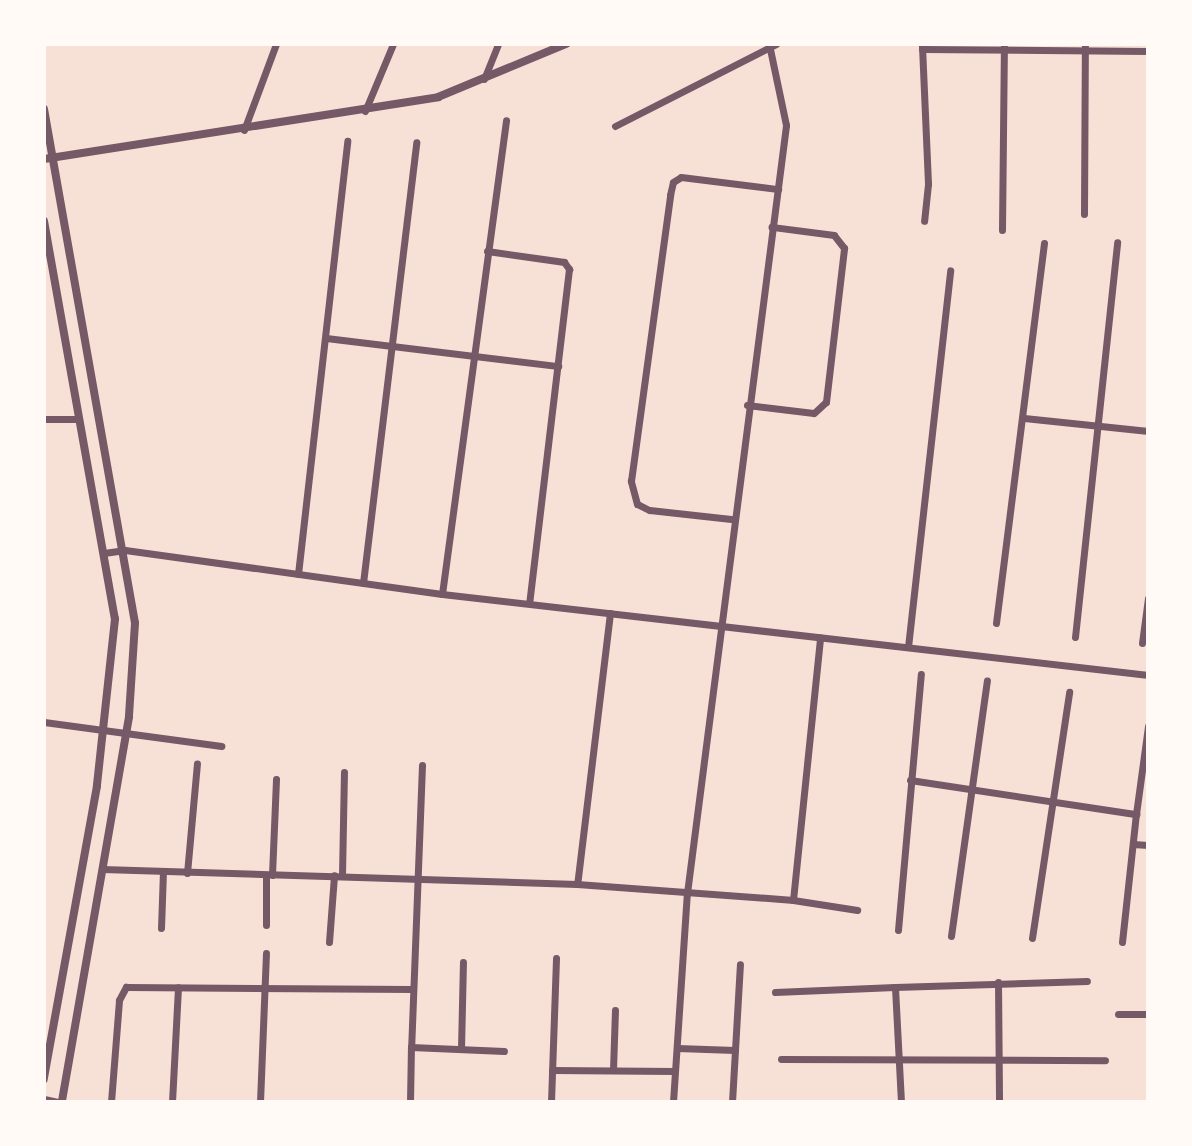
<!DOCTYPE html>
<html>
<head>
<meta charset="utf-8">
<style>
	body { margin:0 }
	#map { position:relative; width:1192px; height:1146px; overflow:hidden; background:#f7e1d7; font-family:"Source Sans 3",sans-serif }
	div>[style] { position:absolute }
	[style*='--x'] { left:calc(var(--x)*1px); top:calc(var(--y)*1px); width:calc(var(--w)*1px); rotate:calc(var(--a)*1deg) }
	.minor>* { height:7px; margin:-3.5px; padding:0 3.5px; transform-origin:3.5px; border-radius:3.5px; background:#755966 }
	.tertiary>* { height:8px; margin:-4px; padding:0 4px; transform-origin:4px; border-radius:4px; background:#755966 }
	span { translate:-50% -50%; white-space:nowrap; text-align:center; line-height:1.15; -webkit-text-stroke:6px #fffaf5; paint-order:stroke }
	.frame { position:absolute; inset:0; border:46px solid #fffaf5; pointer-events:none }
</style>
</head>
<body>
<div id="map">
	<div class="minor">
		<div style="--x:922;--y:46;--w:138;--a:87.5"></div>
		<div style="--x:928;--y:184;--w:37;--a:96"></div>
		<div style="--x:922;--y:49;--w:226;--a:0.5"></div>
		<div style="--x:484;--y:79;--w:38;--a:-68"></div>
		<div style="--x:365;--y:111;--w:73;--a:-67.3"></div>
		<div style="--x:615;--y:126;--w:181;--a:-27"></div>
		<div style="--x:244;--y:130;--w:92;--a:-69.6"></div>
		<div style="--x:1084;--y:214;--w:168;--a:-89.7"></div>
		<div style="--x:1002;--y:230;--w:184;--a:-89.4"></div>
		<div style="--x:487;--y:251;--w:78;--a:8.1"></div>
		<div style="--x:564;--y:262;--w:9;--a:54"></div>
		<div style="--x:569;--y:269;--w:336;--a:96.8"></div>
		<div style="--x:326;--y:338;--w:234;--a:6.9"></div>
		<div style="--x:747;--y:405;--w:67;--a:6.8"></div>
		<div style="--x:814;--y:413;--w:16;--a:-43"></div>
		<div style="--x:826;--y:402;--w:155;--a:-83.3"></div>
		<div style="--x:844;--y:248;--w:16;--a:-128"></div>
		<div style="--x:834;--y:235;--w:63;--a:-172.6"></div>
		<div style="--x:1024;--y:418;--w:125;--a:6"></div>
		<div style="--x:44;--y:419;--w:35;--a:0"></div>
		<div style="--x:731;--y:519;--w:82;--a:-173.7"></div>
		<div style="--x:649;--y:510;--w:13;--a:-153"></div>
		<div style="--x:637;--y:504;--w:24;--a:-105"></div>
		<div style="--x:631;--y:481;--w:289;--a:-82.2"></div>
		<div style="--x:670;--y:195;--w:13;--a:-77"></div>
		<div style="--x:673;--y:182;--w:9;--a:-32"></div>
		<div style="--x:681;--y:177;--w:98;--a:7.1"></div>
		<div style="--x:104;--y:553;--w:21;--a:-8"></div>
		<div style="--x:125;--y:550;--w:320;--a:7.9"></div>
		<div style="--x:442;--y:594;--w:711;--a:6.54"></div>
		<div style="--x:298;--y:574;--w:436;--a:-83.5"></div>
		<div style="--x:363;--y:583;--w:444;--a:-83.1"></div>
		<div style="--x:442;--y:594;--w:478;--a:-82.3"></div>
		<div style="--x:610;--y:613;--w:273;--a:96.9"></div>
		<div style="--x:577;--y:884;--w:217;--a:4.2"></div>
		<div style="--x:793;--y:900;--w:264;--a:-84.1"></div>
		<div style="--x:996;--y:623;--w:383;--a:-82.8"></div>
		<div style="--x:1075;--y:637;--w:397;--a:-83.9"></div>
		<div style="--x:1142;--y:643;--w:45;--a:-82.4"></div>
		<div style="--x:908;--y:647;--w:379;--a:-83.6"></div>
		<div style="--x:44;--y:722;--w:179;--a:7.7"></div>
		<div style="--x:422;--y:765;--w:282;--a:92.2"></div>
		<div style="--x:411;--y:1047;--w:93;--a:2.5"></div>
		<div style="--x:910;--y:780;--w:229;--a:8.6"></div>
		<div style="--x:1136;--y:814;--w:89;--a:-82.2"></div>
		<div style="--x:1133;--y:844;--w:15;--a:4"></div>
		<div style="--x:102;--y:869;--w:475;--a:1.8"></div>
		<div style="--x:187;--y:873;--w:110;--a:-84.8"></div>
		<div style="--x:272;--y:875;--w:96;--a:-87.6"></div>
		<div style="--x:342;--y:875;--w:103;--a:-88.9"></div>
		<div style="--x:793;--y:900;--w:65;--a:8.9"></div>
		<div style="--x:266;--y:925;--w:49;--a:-90"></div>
		<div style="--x:161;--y:928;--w:56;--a:-88"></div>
		<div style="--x:898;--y:930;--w:257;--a:-84.9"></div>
		<div style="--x:951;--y:936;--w:258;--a:-82"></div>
		<div style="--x:1032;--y:938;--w:249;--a:-81.4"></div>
		<div style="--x:329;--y:942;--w:67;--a:-85.7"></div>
		<div style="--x:1122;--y:942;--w:129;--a:-83.8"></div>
		<div style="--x:998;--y:982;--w:120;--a:89.5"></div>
		<div style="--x:775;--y:992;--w:120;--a:-2.4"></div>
		<div style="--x:1118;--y:1014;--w:30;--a:0"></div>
		<div style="--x:677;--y:1048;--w:58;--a:2"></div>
		<div style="--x:461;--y:1049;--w:87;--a:-88.7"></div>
		<div style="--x:781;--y:1059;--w:324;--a:0.2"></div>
		<div style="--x:552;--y:1070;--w:122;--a:0.5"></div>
		<div style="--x:613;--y:1070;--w:60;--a:-88.1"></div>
		<div style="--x:44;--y:1099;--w:14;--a:12"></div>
		<div style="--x:111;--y:1102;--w:102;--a:-85.5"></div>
		<div style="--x:119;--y:1000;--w:15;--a:-62"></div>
		<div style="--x:126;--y:987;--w:287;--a:0.4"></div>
		<div style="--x:172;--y:1102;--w:115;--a:-87"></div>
		<div style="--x:260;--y:1102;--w:149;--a:-87.7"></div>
		<div style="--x:410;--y:1102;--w:55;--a:-89"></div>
		<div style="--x:551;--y:1102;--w:144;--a:-88"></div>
		<div style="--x:673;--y:1102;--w:209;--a:-86.2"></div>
		<div style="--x:687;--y:893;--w:774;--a:-82.65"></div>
		<div style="--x:786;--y:125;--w:83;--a:-101.9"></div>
		<div style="--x:732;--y:1102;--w:138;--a:-86.7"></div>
		<div style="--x:901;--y:1102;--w:115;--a:-93"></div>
		<div style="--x:895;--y:987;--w:192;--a:-1.8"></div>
	</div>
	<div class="tertiary">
		<div style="--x:44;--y:109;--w:522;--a:79.96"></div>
		<div style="--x:135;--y:623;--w:94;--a:93.7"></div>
		<div style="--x:129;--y:717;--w:391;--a:99.9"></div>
		<div style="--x:44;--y:159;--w:399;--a:-8.9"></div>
		<div style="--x:438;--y:97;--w:139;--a:-22.5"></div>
		<div style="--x:44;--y:221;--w:404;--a:79.9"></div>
		<div style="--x:115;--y:619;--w:168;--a:96.2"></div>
		<div style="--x:97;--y:786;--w:298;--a:100.3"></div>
	</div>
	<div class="frame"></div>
</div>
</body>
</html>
